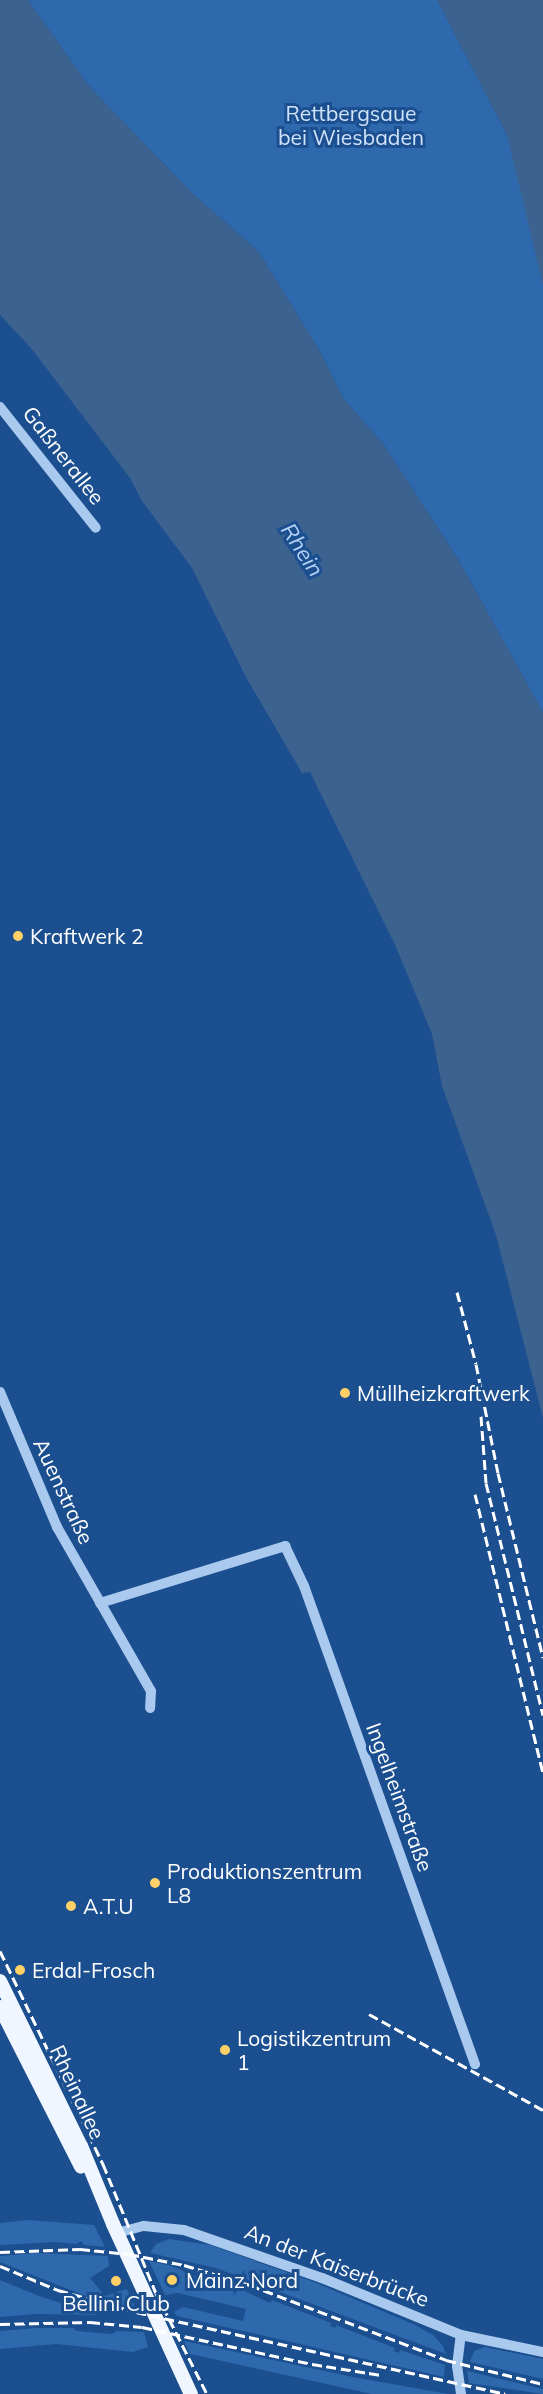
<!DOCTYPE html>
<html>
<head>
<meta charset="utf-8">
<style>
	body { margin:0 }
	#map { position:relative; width:543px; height:2394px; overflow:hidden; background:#1b4f8f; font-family:Mulish,sans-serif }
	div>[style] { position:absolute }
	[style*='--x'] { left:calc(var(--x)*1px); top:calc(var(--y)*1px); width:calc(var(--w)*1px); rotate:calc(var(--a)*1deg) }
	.green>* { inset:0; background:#2e69ad }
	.water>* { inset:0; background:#3c6290 }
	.minor>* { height:10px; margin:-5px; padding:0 5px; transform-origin:5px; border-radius:5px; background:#a9c9ee }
	.major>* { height:14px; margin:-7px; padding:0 7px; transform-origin:7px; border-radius:7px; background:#f0f6ff }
	.rail>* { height:3px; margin-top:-1.5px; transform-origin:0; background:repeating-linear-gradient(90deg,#fff 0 10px,transparent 0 14.5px) }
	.dots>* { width:16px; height:16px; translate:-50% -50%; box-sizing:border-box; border:3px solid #1b4f8f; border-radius:50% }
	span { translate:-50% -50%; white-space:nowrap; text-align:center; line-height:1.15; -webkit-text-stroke:6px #1b4f8f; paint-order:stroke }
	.park-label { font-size:21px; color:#cfe3fa }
	.street-label { font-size:21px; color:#fff }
	.poi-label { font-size:21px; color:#fff }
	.left { translate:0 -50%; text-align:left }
	.water-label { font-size:22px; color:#b5d3f5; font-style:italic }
</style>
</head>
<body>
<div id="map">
	<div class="green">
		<div style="clip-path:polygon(28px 0,437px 0,507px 135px,543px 274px,543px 712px,458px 559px,384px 445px,343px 398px,321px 353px,259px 252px,191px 192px,88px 85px)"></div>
		<div style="clip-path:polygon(29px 2220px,94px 2225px,105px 2247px,84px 2245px,81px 2241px,77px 2244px,55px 2242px,0 2245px,0 2223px)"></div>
		<div style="clip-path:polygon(169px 2239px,210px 2245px,314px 2282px,415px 2325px,433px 2335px,443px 2346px,446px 2354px,216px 2268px,150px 2253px,156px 2244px)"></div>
		<div style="clip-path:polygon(35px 2253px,108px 2256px,109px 2266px,90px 2278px,105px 2296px,127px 2289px,135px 2308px,83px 2295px,0 2262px,0 2256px)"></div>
		<div style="clip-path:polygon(149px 2261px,172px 2266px,197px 2277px,202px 2276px,240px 2289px,270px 2303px,272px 2300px,331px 2323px,330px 2326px,335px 2328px,336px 2325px,395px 2348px,394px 2351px,399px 2353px,400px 2350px,445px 2365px,444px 2377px,177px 2316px,174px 2312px,183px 2307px,243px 2321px,246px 2309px,178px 2293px,165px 2295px)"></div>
		<div style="clip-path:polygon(0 2280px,39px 2296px,98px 2315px,37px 2314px,0 2317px)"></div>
		<div style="clip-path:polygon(36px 2328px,74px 2328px,76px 2331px,112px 2334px,117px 2331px,144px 2332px,148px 2347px,133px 2352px,56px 2344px,0 2349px,0 2331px)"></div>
		<div style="clip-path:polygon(184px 2341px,353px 2377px,448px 2394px,372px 2394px,190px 2354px)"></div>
		<div style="clip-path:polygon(485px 2347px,543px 2359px,543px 2379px,470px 2362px,474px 2351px)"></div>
		<div style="clip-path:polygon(467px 2371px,543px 2389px,543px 2394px,469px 2383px)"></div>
	</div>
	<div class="water">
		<div style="clip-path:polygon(0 0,28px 0,88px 85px,191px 192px,259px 252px,321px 353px,343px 398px,384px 445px,458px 559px,543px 712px,543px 1418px,496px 1235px,442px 1086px,432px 1034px,396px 947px,310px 772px,302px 773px,247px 679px,192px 568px,142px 501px,130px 478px,31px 348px,0 315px)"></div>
		<div style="clip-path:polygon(437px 0,543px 0,543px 285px,507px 135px)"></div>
	</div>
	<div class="minor">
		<div style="--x:0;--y:407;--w:154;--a:51.6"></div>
		<div style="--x:0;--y:1392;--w:147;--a:67.1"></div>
		<div style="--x:57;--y:1527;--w:189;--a:60.2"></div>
		<div style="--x:151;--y:1691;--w:17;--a:93"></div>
		<div style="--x:100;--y:1603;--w:194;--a:-17.1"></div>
		<div style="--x:285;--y:1546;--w:44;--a:64.6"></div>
		<div style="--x:304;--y:1586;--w:508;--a:70.32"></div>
		<div style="--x:117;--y:2233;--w:28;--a:-15"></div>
		<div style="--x:144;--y:2226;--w:40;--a:5.7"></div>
		<div style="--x:184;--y:2230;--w:146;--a:19.2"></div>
		<div style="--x:322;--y:2278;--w:150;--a:22.3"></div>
		<div style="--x:461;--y:2335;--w:84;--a:11.7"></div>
		<div style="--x:461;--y:2394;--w:28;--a:-98"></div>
		<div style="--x:457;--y:2366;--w:31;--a:-83"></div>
	</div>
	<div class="major">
		<div style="--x:0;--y:1981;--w:184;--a:63.9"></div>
		<div style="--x:81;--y:2146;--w:84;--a:67.7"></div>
		<div style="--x:113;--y:2224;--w:187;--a:65.4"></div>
		<div style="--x:0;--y:2007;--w:179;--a:63.1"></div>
	</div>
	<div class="rail">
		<div style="--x:457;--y:1292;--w:74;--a:75.2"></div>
		<div style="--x:476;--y:1364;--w:111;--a:78.6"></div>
		<div style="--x:498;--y:1473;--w:190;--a:76.3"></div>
		<div style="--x:481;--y:1416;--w:67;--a:85.7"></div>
		<div style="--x:486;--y:1483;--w:239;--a:76.2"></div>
		<div style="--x:475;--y:1494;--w:288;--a:76.3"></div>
		<div style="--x:0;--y:1951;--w:237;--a:64.2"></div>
		<div style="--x:103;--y:2164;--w:139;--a:67.7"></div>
		<div style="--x:156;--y:2293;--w:113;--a:63.2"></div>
		<div style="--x:369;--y:2014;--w:199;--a:28.9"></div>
		<div style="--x:0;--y:2252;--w:80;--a:-2.1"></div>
		<div style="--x:80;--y:2249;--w:49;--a:5.8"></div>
		<div style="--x:129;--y:2254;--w:56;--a:11.3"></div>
		<div style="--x:184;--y:2265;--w:69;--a:16.9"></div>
		<div style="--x:250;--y:2285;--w:210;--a:20.9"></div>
		<div style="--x:446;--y:2360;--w:100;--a:13.9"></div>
		<div style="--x:0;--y:2266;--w:63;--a:22.5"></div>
		<div style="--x:58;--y:2290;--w:81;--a:15.8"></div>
		<div style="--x:136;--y:2312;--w:378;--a:12.5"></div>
		<div style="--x:0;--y:2324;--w:90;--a:-1.3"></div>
		<div style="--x:90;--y:2322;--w:52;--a:5.5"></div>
		<div style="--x:142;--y:2327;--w:174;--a:12.3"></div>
		<div style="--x:312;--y:2364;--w:70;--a:9.1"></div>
	</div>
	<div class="dots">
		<div style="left:18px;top:936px;background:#ffd166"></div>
		<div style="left:345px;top:1393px;background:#ffd166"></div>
		<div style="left:155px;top:1883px;background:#ffd166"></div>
		<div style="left:71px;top:1906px;background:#ffd166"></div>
		<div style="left:20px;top:1970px;background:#ffd166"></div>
		<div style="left:225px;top:2050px;background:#ffd166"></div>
		<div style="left:172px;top:2280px;background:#ffd166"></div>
		<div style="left:116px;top:2281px;background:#ffd166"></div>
	</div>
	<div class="park-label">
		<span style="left:351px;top:125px">Rettbergsaue<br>bei Wiesbaden</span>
	</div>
	<div class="street-label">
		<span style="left:64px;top:455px;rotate:52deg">Gaßnerallee</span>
		<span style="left:64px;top:1491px;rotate:65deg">Auenstraße</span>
		<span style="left:400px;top:1797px;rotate:70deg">Ingelheimstraße</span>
		<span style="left:78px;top:2092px;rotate:65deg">Rheinallee</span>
		<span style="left:337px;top:2265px;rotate:21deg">An der Kaiserbrücke</span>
	</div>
	<div class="poi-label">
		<span class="left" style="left:30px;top:936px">Kraftwerk 2</span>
		<span class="left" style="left:357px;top:1393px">Müllheizkraftwerk</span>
		<span class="left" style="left:167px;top:1883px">Produktionszentrum<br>L8</span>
		<span class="left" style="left:83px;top:1906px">A.T.U</span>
		<span class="left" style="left:32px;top:1970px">Erdal-Frosch</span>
		<span class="left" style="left:237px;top:2050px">Logistikzentrum<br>1</span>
		<span class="left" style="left:186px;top:2280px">Mainz Nord</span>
		<span style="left:116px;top:2303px">Bellini Club</span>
	</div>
	<div class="water-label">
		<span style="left:302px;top:550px;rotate:57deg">Rhein</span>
	</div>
</div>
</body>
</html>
